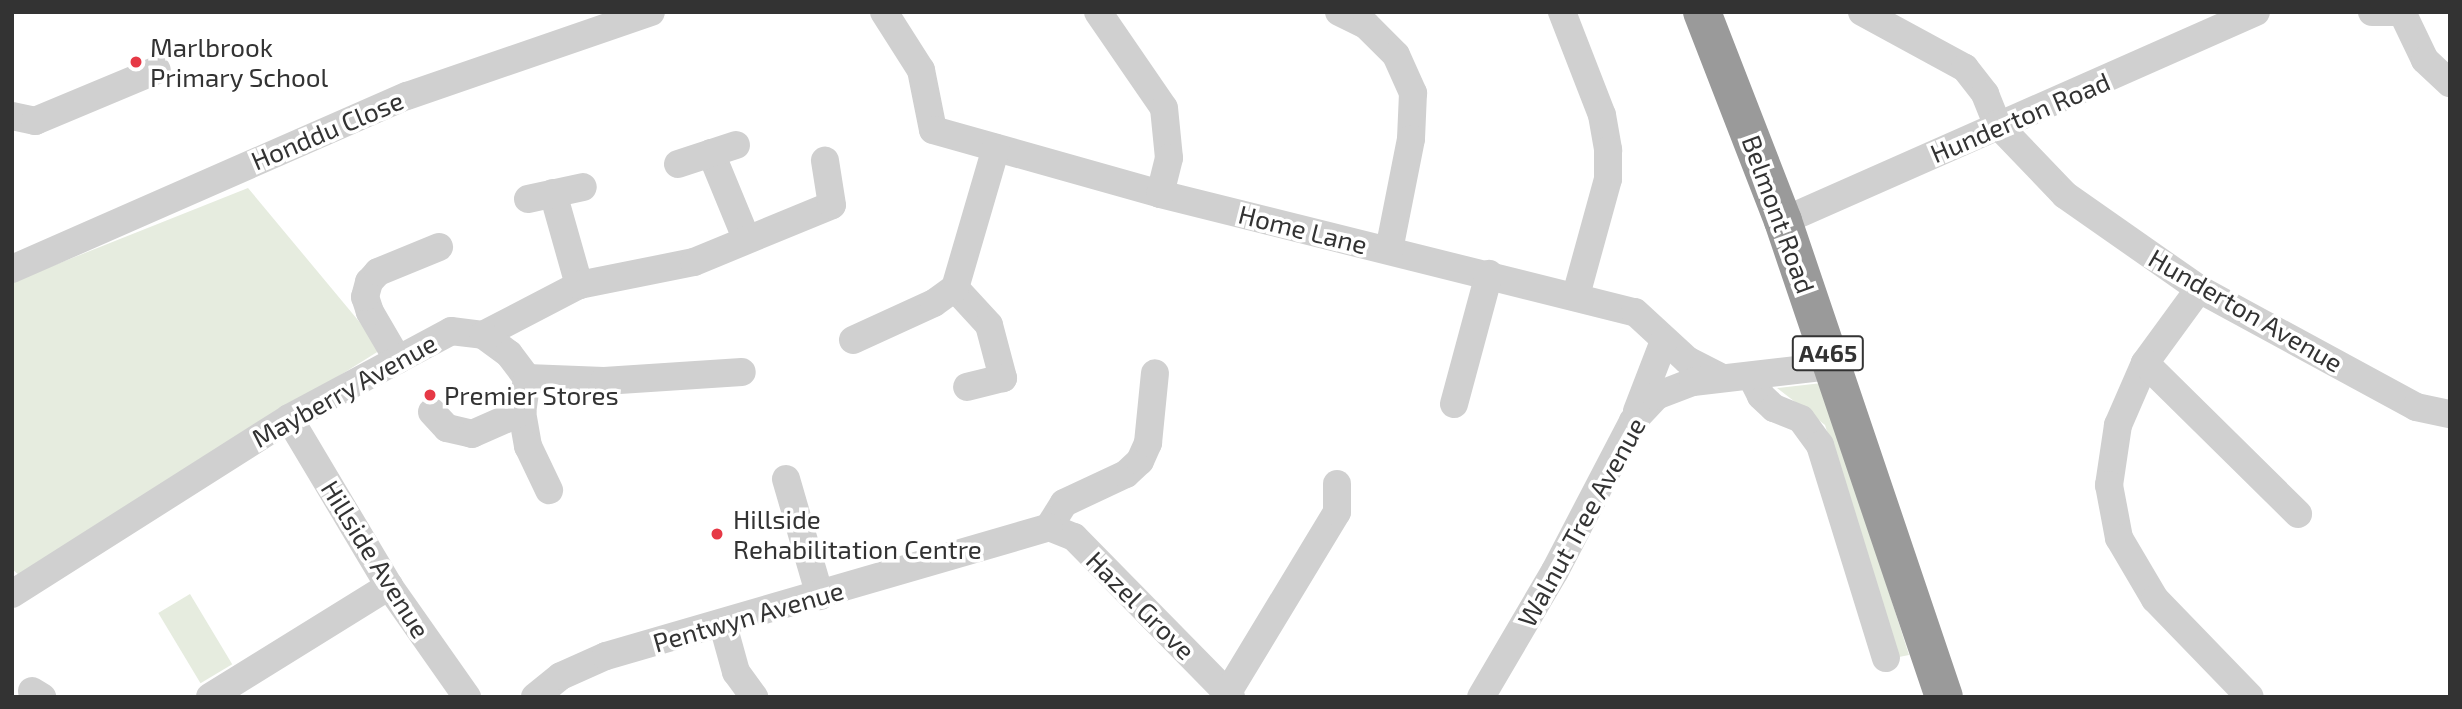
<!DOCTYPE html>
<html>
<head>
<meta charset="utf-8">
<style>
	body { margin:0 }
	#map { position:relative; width:2462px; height:709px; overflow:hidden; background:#fff; font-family:"Exo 2",sans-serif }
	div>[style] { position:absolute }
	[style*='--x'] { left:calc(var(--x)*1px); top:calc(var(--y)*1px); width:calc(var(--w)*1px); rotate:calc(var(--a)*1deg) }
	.green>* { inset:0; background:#e6ecdf; transform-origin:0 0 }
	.minor>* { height:28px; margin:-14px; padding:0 14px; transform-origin:14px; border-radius:14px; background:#d0d0d0 }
	.highway>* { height:38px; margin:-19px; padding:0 19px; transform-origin:19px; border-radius:19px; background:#9a9a9a }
	.dots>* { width:19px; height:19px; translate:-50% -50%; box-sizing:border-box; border:4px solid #fff; border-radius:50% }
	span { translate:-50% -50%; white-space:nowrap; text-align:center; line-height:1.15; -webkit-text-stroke:7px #fff; paint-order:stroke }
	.shield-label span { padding:2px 5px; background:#fff; border:2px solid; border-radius:5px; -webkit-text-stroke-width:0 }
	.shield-label { font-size:24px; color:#333; font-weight:700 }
	.poi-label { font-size:26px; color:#333 }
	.left { translate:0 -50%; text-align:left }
	.street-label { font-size:26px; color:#333 }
	.frame { position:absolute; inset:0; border:14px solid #333; pointer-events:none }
</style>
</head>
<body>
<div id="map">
	<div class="green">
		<div style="clip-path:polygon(248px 188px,382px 349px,20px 576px,12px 569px,12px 282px)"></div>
		<div style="clip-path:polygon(1822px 383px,1909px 655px,1899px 657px,1825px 425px,1777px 388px)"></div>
		<div style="left:190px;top:594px;width:82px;height:37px;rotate:59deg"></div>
	</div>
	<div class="minor">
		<div style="--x:884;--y:12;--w:69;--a:57.5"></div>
		<div style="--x:921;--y:70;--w:61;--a:78.7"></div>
		<div style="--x:933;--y:130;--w:236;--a:15.7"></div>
		<div style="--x:1160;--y:194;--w:489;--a:14"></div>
		<div style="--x:1635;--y:312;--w:71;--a:42.7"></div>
		<div style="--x:1687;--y:360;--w:39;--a:27"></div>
		<div style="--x:1098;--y:12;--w:116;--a:55.5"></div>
		<div style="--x:1164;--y:108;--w:50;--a:84.3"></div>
		<div style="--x:1169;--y:158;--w:37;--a:104"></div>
		<div style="--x:1339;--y:12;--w:30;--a:26"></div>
		<div style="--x:1366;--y:25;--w:42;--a:45"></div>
		<div style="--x:1396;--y:55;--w:42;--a:65.9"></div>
		<div style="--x:1413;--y:93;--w:46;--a:92.5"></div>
		<div style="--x:1411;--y:139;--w:113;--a:101.2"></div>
		<div style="--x:1562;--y:12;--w:110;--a:68.8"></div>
		<div style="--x:1602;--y:115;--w:36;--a:80"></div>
		<div style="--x:1608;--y:150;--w:29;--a:90"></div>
		<div style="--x:1608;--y:179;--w:120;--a:105.4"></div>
		<div style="--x:1862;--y:12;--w:117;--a:28.5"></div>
		<div style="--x:1965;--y:68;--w:33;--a:52"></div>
		<div style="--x:1985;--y:94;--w:32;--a:68"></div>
		<div style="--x:1997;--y:124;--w:98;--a:46.2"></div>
		<div style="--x:2065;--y:195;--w:164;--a:35"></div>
		<div style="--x:2199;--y:289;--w:247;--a:28.5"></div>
		<div style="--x:2416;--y:407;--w:35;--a:12"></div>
		<div style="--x:2372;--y:12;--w:23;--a:0"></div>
		<div style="--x:2402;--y:12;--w:53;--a:64.4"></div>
		<div style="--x:2425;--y:60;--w:34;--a:43"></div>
		<div style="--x:12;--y:116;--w:24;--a:12"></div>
		<div style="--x:35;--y:121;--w:132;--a:-22.7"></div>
		<div style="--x:711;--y:153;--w:92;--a:67.6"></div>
		<div style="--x:678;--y:164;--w:61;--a:-18.1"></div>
		<div style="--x:553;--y:193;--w:96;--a:74.2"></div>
		<div style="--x:528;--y:199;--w:56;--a:-12.3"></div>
		<div style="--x:1783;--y:221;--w:517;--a:-23.84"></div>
		<div style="--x:12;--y:269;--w:431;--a:-23.7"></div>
		<div style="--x:407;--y:96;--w:258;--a:-19"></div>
		<div style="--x:955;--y:288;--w:50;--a:47.4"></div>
		<div style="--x:989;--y:325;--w:55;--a:75.2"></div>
		<div style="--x:1003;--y:378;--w:37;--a:166"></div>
		<div style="--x:2199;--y:289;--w:92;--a:126.1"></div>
		<div style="--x:2145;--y:363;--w:68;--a:113.5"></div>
		<div style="--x:2118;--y:425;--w:61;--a:98.5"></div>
		<div style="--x:2109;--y:485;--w:54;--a:79.3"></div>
		<div style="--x:2119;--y:538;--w:71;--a:59.5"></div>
		<div style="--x:2155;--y:599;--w:136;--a:45.9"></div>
		<div style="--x:483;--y:335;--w:108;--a:-27.5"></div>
		<div style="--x:579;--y:285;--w:117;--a:-11.3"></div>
		<div style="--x:694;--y:262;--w:149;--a:-22.4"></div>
		<div style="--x:832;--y:205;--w:45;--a:-99"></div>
		<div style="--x:853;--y:340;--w:89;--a:-24.6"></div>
		<div style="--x:934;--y:303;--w:26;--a:-36"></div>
		<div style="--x:955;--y:288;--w:146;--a:-73.7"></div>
		<div style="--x:398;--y:360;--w:56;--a:-120.3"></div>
		<div style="--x:370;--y:312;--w:16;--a:-108"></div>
		<div style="--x:365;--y:297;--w:16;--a:-75"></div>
		<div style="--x:369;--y:282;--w:13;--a:-48"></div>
		<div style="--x:378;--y:272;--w:66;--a:-22.3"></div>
		<div style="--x:2145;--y:363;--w:215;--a:44.6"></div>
		<div style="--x:1751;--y:376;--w:22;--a:63"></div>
		<div style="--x:1761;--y:396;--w:18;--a:43"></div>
		<div style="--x:1774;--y:408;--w:29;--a:22"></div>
		<div style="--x:1801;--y:419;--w:32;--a:54"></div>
		<div style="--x:1820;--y:445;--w:223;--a:72.8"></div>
		<div style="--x:527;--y:378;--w:34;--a:98"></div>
		<div style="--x:522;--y:412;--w:35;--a:80"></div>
		<div style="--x:528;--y:446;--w:49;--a:64.5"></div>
		<div style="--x:1454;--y:404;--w:135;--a:-74.9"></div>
		<div style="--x:1637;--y:411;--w:75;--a:-68.9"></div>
		<div style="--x:432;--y:412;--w:22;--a:47"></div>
		<div style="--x:447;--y:428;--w:26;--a:13"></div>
		<div style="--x:472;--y:434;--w:55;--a:-23.7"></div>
		<div style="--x:289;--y:418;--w:196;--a:59.2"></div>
		<div style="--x:389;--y:586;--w:136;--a:54.9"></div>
		<div style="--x:786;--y:479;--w:122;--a:73.8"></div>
		<div style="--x:1049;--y:527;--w:27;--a:22"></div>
		<div style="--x:1074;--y:537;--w:224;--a:45.5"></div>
		<div style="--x:1049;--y:527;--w:28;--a:-58"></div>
		<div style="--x:1064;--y:503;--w:68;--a:-25.1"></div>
		<div style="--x:1126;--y:474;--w:19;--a:-43"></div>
		<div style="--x:1140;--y:461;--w:20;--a:-66"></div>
		<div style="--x:1148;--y:443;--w:70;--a:-84.3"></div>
		<div style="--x:12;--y:594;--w:328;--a:-32.4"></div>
		<div style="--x:289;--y:418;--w:184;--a:-28.2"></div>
		<div style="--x:451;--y:331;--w:32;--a:7"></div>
		<div style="--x:483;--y:335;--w:32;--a:36"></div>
		<div style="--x:509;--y:354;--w:30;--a:53"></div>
		<div style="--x:527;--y:378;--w:77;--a:2.2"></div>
		<div style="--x:604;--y:381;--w:138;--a:-3.7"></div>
		<div style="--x:723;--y:625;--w:49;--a:74.5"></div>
		<div style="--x:736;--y:672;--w:31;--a:54"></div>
		<div style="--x:32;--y:691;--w:12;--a:31"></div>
		<div style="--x:210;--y:697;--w:211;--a:-31.8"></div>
		<div style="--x:535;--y:697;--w:33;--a:-39"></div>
		<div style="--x:561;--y:676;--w:49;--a:-24"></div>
		<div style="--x:606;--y:656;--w:461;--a:-16.2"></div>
		<div style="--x:1225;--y:697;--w:216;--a:-58.8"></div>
		<div style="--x:1337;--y:512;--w:28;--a:-90"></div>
		<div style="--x:1481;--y:697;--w:146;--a:-59.6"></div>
		<div style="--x:1555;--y:571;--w:169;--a:-62.5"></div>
		<div style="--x:1633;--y:421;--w:34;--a:-47"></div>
		<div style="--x:1656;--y:396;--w:40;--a:-21"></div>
		<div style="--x:1693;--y:382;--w:140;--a:-6.6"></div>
	</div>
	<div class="highway">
		<div style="--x:1702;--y:12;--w:224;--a:68.8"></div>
		<div style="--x:1783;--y:221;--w:502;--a:71.31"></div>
	</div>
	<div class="dots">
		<div style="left:136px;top:62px;background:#e63946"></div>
		<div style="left:430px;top:395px;background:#e63946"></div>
		<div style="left:717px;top:534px;background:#e63946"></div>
	</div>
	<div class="shield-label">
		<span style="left:1828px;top:353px">A465</span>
	</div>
	<div class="poi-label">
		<span class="left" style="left:150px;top:62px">Marlbrook<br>Primary School</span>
		<span class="left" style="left:444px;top:395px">Premier Stores</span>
		<span class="left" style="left:733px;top:534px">Hillside<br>Rehabilitation Centre</span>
	</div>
	<div class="street-label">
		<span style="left:2020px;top:117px;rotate:-23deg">Hunderton Road</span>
		<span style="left:327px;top:130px;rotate:-23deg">Honddu Close</span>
		<span style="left:1779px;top:214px;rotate:70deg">Belmont Road</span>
		<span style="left:1303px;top:229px;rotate:14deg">Home Lane</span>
		<span style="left:2246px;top:310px;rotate:30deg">Hunderton Avenue</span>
		<span style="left:344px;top:390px;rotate:-29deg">Mayberry Avenue</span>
		<span style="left:1581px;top:522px;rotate:-61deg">Walnut Tree Avenue</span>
		<span style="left:376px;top:559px;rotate:58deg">Hillside Avenue</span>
		<span style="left:1141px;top:605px;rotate:45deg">Hazel Grove</span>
		<span style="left:748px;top:616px;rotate:-16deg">Pentwyn Avenue</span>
	</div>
	<div class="frame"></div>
</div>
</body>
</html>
